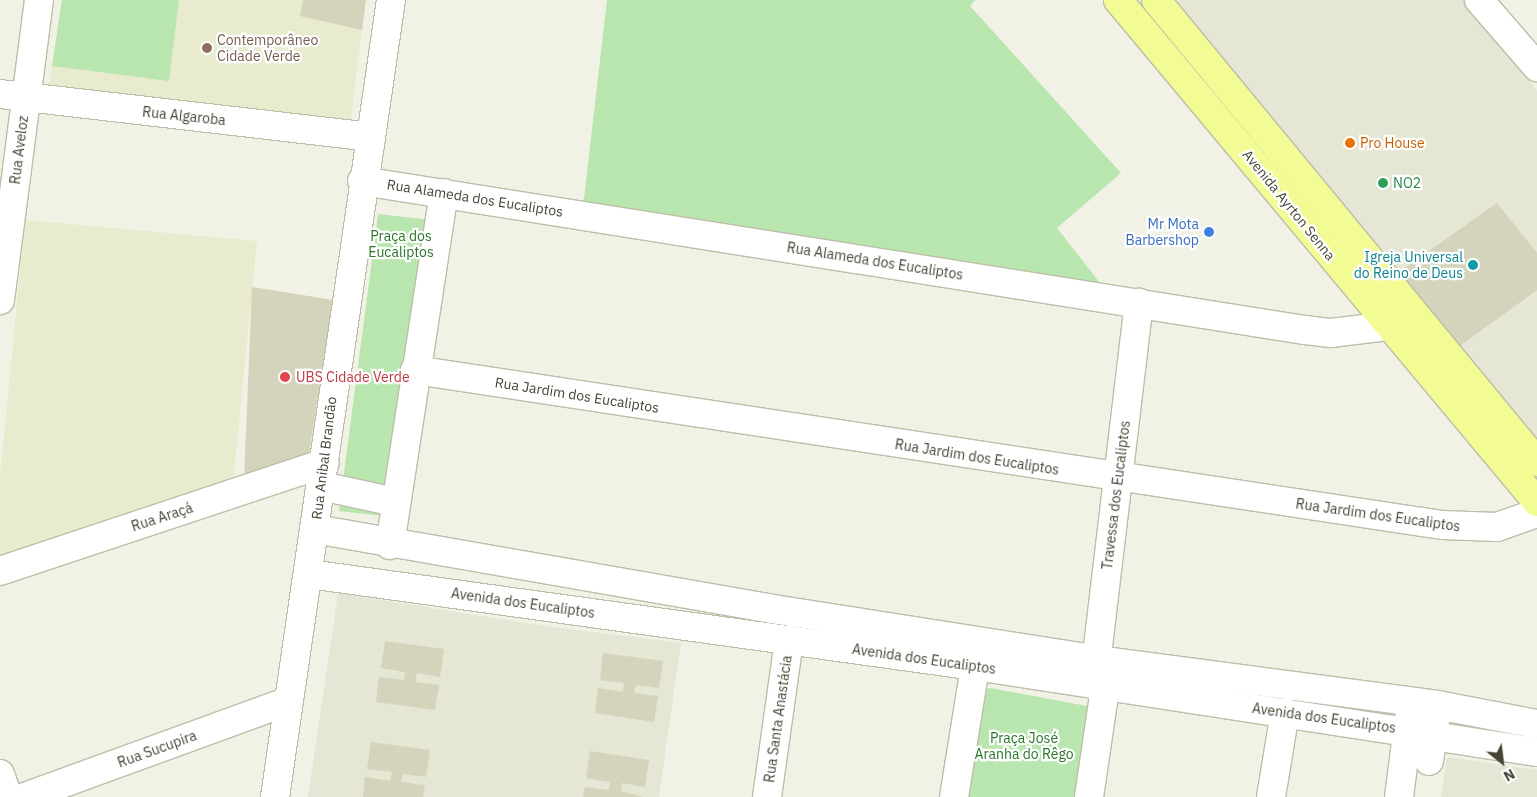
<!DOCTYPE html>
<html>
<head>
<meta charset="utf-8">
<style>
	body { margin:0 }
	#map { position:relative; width:1537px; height:797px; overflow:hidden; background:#f1f2e5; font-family:"IBM Plex Sans",sans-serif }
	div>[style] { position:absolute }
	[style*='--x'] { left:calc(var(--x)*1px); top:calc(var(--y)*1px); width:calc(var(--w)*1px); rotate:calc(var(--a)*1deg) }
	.residential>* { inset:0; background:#e5e6d3 }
	.education>* { inset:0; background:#e9ebcf }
	.green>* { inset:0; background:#b8e6ae }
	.building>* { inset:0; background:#d4d3bb }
	.roads { filter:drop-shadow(1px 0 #bdbda8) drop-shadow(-1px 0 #bdbda8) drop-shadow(0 1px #bdbda8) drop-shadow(0 -1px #bdbda8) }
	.minor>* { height:28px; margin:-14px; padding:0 14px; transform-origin:14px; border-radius:14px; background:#fff }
	.major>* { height:28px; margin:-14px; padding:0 14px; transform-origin:14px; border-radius:14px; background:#f3fc94 }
	.dots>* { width:14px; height:14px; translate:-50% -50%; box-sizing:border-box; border:2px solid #fff; border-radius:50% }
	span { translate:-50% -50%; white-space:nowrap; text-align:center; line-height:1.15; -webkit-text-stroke:4.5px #fff; paint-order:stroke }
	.education-label { font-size:14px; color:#785e54 }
	.left { translate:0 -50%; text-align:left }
	.street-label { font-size:14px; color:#454435 }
	.food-label { font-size:14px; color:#c56008 }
	.leisure-label { font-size:14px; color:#27864d }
	.shop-label { font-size:14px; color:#366cbe }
	.right { translate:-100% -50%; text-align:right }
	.park-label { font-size:14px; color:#2a752a }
	.culture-label { font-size:14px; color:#0d838f }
	.health-label { font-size:14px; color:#be3a42 }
	.north { position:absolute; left:1477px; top:737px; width:50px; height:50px; -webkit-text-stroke:4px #fff; paint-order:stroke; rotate:151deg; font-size:14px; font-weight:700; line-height:20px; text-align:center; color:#454435 }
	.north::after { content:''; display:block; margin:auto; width:18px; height:22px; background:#454435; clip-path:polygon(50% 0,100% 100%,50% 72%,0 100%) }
</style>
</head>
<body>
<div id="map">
	<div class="residential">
		<div style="clip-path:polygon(1168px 0,1465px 0,1537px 91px,1537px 440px,1494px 394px)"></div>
		<div style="clip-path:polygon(338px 593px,538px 625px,681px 643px,659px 797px,308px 797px)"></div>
		<div style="clip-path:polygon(1447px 757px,1537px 770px,1537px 797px,1441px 797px)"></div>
	</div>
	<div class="education">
		<div style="clip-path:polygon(62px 0,366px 0,350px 127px,49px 85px)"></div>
		<div style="clip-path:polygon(25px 220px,257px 241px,233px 485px,0 567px,0 476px)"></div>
	</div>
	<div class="green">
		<div style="clip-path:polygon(62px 0,179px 0,169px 81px,52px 66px)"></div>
		<div style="clip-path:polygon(607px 0,975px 0,970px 6px,1121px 173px,1057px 228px,1100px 283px,583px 207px)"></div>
		<div style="clip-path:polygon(378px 214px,431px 220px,382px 516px,339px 511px)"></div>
		<div style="clip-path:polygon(990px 688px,1087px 706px,1091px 712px,1076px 797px,966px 797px,984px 689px)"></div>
	</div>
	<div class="building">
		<div style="clip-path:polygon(303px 0,366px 0,362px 30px,300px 16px)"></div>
		<div style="clip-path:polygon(1497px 203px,1537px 253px,1537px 290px,1454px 350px,1392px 277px)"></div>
		<div style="clip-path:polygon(252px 287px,333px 300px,309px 454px,244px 479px)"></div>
		<div style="clip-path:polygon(385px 641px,444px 649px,440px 677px,417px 673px,415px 682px,439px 685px,435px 710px,376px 702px,379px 677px,404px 680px,405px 672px,381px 668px)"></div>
		<div style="clip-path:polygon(603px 653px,663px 661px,659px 688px,636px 685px,634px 693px,658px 696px,654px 722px,595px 713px,598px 688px,623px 692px,624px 683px,600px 680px)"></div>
		<div style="clip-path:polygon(371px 742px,430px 750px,426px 777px,403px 774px,401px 782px,425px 785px,423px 797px,363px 797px,365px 777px,390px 781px,392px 772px,367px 769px)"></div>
		<div style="clip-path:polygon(590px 751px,649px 760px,645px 787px,622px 783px,621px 791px,643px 797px,583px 797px,585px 787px,609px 790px,610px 782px,586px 778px)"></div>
	</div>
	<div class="roads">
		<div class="minor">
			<div style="--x:1479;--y:0;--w:89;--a:49.1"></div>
			<div style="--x:0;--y:94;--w:371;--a:6.6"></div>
			<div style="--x:362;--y:181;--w:955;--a:8.98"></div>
			<div style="--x:1305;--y:330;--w:26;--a:7"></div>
			<div style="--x:1331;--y:333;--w:57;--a:-7"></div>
			<div style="--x:0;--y:300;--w:303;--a:-82.6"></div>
			<div style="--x:415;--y:370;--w:1039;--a:8.58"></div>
			<div style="--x:1442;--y:525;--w:55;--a:2.1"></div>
			<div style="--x:1497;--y:527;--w:42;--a:-19.3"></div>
			<div style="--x:321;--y:486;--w:76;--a:12.2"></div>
			<div style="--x:315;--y:529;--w:465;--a:9.9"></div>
			<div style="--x:773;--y:609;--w:328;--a:8.9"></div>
			<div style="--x:1097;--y:660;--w:343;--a:7.5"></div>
			<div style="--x:1437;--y:705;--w:102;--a:10.8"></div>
			<div style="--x:390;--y:545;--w:356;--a:-81.3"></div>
			<div style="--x:0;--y:571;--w:342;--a:-18.4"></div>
			<div style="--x:309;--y:574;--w:672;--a:7.86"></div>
			<div style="--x:975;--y:666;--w:569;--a:8.7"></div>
			<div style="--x:1429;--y:761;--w:48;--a:-81.5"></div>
			<div style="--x:0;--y:774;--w:24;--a:71"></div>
			<div style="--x:25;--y:797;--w:281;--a:-20"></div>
			<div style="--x:275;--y:797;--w:805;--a:-81.72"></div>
			<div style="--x:767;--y:797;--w:159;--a:-82"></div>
			<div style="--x:954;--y:797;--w:151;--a:-80.8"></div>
			<div style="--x:1089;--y:797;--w:96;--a:-81.6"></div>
			<div style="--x:1103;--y:702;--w:23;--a:-90"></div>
			<div style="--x:1103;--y:679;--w:17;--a:-114"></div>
			<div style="--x:1096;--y:663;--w:363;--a:-83.2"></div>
			<div style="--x:1271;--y:797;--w:86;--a:-80.6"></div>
			<div style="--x:1399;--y:797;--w:87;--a:-82.7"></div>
		</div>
		<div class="major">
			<div style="--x:1118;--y:0;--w:654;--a:50.15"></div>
			<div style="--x:1156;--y:0;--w:599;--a:50.49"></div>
		</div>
	</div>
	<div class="dots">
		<div style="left:207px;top:48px;background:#8d6e63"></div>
		<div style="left:1350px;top:143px;background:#e8710a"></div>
		<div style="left:1383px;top:183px;background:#2e9e5b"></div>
		<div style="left:1209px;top:232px;background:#3f7fe0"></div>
		<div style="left:1473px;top:265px;background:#0f9aa8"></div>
		<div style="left:285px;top:377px;background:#e0444e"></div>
	</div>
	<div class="education-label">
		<span class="left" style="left:217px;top:48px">Contemporâneo<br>Cidade Verde</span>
	</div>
	<div class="street-label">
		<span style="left:184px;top:116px;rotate:6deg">Rua Algaroba</span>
		<span style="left:19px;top:150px;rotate:-83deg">Rua Aveloz</span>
		<span style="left:475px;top:198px;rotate:9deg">Rua Alameda dos Eucaliptos</span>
		<span style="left:1289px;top:205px;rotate:51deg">Avenida Ayrton Senna</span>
		<span style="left:875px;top:261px;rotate:9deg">Rua Alameda dos Eucaliptos</span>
		<span style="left:577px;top:395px;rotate:9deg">Rua Jardim dos Eucaliptos</span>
		<span style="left:977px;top:457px;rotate:9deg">Rua Jardim dos Eucaliptos</span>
		<span style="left:324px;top:458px;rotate:-83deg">Rua Aníbal Brandão</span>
		<span style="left:1116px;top:495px;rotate:-83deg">Travessa dos Eucaliptos</span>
		<span style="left:1378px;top:515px;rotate:8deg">Rua Jardim dos Eucaliptos</span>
		<span style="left:162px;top:517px;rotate:-18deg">Rua Araçá</span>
		<span style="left:523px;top:603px;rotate:8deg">Avenida dos Eucaliptos</span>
		<span style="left:924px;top:659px;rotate:8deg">Avenida dos Eucaliptos</span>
		<span style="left:1324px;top:718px;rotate:8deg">Avenida dos Eucaliptos</span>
		<span style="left:778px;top:719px;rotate:-82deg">Rua Santa Anastácia</span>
		<span style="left:157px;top:749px;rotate:-20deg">Rua Sucupira</span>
	</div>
	<div class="food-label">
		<span class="left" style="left:1360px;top:143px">Pro House</span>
	</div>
	<div class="leisure-label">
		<span class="left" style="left:1393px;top:183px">NO2</span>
	</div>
	<div class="shop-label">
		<span class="right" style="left:1199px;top:232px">Mr Mota<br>Barbershop</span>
	</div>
	<div class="park-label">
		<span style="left:401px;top:244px">Praça dos<br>Eucaliptos</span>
		<span style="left:1024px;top:746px">Praça José<br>Aranha do Rêgo</span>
	</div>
	<div class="culture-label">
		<span class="right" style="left:1463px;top:265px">Igreja Universal<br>do Reino de Deus</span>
	</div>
	<div class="health-label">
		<span class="left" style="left:296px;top:377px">UBS Cidade Verde</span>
	</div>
	<div class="north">N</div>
</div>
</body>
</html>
